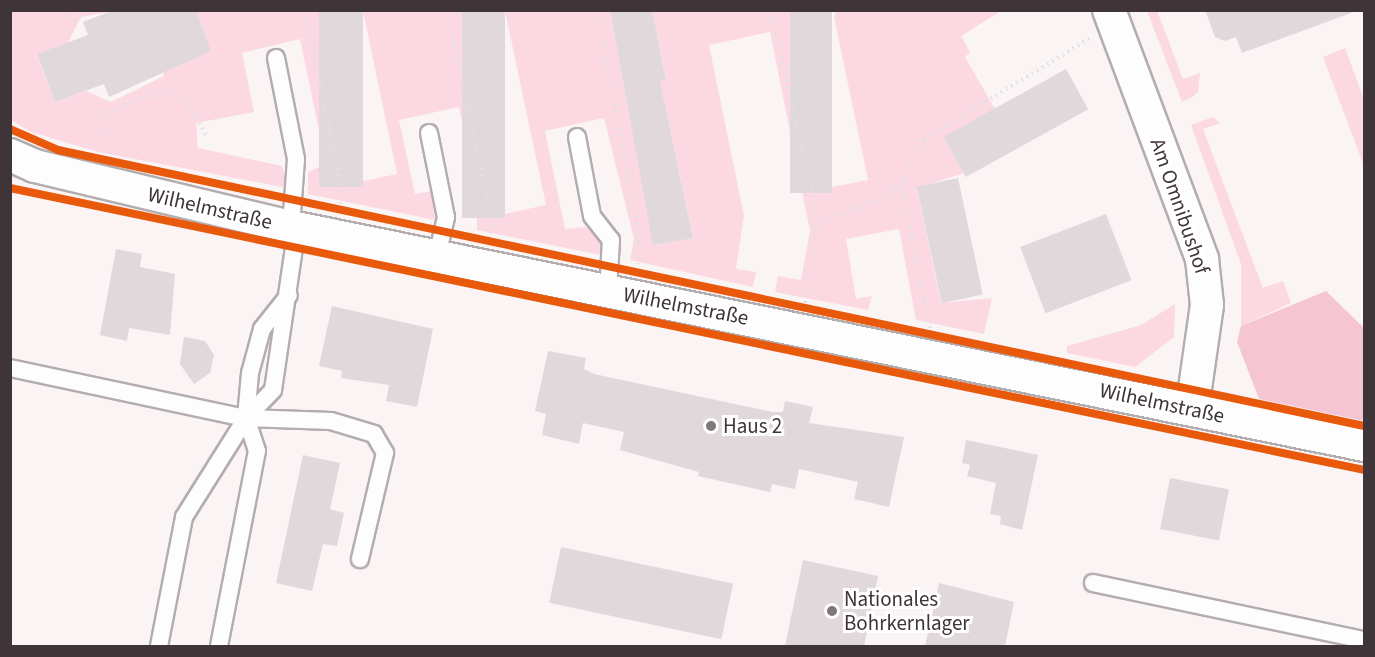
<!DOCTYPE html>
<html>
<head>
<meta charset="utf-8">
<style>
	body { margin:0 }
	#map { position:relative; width:1375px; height:657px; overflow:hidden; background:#faf4f5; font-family:"Source Sans 3",sans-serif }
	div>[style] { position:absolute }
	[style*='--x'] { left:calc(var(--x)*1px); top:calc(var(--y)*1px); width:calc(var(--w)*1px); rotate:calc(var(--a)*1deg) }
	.green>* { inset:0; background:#fcd9e2 }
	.forest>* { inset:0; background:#f6c5d3 }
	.building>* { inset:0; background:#e0d8da; transform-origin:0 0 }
	.path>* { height:4px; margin-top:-2px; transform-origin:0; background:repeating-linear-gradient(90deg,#e1e0e0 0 1.5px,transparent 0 6px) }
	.roads { filter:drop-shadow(2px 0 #b4adaf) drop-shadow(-2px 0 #b4adaf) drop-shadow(0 2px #b4adaf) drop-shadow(0 -2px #b4adaf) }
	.service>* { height:16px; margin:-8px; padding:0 8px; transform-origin:8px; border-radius:8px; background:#fefdfe }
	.minor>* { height:32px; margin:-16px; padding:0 16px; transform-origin:16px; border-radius:16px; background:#fefdfe }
	.cycleway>* { height:8px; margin:-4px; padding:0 4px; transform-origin:4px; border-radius:4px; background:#e8590c }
	.dots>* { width:16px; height:16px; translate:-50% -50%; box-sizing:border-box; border:3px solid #fff; border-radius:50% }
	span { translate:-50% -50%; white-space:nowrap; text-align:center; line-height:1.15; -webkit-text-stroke:6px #fff; paint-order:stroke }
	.street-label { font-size:21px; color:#3f3437 }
	.poi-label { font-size:21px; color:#3f3437 }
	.left { translate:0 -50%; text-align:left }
	.frame { position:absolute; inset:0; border:12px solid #3f3437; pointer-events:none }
</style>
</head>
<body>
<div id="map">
	<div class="green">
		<div style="clip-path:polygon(10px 11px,114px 11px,81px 17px,68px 43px,37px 55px,55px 102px,86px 91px,111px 102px,164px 76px,162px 69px,211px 51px,196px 11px,319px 11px,355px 183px,397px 174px,363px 11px,462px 11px,505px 214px,546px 205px,505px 11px,610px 11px,654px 245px,693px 237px,660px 81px,666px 79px,652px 11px,799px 11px,790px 13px,827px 188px,868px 180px,834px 17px,837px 11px,1001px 11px,961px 36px,970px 52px,965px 57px,995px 109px,944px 138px,964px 173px,917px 188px,941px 303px,992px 298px,984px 334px,916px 320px,899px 229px,846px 239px,856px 299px,872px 296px,868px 310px,775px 292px,778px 276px,801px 280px,810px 231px,770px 32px,709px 45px,744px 216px,736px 269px,756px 272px,753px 287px,630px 260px,634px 239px,604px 118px,545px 131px,565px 229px,586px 227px,602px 244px,601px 255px,477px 230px,476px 182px,459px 107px,399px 120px,415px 194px,432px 191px,435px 220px,308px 194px,308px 172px,326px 164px,300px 39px,242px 53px,254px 112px,196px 123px,198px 148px,282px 166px,288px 188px,98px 152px,31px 132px,11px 120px)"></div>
		<div style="clip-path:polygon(1147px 11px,1157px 11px,1183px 79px,1200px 73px,1198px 92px,1191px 98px,1182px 102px)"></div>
		<div style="clip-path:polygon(1345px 48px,1364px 99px,1364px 166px,1323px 57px)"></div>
		<div style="clip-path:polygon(1213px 117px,1220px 123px,1203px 129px,1263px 288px,1283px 281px,1291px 303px,1241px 326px,1241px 264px,1191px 125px)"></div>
		<div style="clip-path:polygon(1175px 304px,1174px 337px,1135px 367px,1067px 353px,1067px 346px,1141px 325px)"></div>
	</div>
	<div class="forest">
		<div style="clip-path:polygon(1326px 291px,1364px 328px,1364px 421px,1259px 399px,1237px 342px,1241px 326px)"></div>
	</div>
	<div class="building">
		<div style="clip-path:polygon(114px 10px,196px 10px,211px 51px,109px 97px,104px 84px,55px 102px,37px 54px,88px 35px,83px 22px)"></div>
		<div style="left:319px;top:10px;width:44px;height:177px"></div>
		<div style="left:462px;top:10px;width:43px;height:208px"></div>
		<div style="clip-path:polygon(610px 10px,652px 10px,666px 80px,660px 81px,693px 238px,653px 245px)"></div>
		<div style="left:790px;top:10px;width:42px;height:183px"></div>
		<div style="clip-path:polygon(1205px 10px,1351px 10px,1351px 13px,1242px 53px,1236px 37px,1225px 41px,1215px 37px)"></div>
		<div style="left:1066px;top:69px;width:46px;height:140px;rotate:61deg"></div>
		<div style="left:958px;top:178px;width:119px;height:42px;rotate:78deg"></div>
		<div style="left:1106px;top:214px;width:71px;height:92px;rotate:69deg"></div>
		<div style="clip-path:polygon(116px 249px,142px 254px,140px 267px,175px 274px,170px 335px,129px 328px,127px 341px,100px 335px)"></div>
		<div style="clip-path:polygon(332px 306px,433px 329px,417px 407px,386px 401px,389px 385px,341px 378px,342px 371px,319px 366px)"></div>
		<div style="clip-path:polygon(184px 337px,205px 341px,214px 355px,210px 373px,194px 384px,180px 364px)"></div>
		<div style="clip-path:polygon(548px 351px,586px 358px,584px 369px,594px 374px,772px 412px,783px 412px,785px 401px,813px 407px,809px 423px,904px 437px,889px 507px,854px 499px,858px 482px,799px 469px,795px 489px,772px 484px,770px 492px,698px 476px,699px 472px,620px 450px,624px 432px,583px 423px,579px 444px,542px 435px,546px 414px,535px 411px)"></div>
		<div style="clip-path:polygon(966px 440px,1038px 455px,1022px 530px,1000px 524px,1001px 516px,990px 514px,996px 483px,967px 476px,970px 465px,962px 463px)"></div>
		<div style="clip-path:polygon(303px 455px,340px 463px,330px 509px,344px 513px,337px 546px,323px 544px,312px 591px,276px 583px)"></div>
		<div style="left:1170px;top:478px;width:60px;height:52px;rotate:11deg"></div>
		<div style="left:561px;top:547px;width:176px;height:57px;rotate:12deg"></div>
		<div style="clip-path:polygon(803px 560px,878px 576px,864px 646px,785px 646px)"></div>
		<div style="clip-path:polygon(939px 583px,1014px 602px,1005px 646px,925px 646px)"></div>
	</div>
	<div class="path">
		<div style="--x:67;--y:10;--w:14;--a:56"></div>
		<div style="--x:304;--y:10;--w:178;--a:78"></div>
		<div style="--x:341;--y:184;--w:26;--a:94"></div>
		<div style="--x:447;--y:10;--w:215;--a:77.9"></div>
		<div style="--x:492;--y:220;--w:19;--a:99"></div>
		<div style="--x:597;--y:10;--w:239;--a:79.6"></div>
		<div style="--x:640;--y:245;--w:24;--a:97"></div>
		<div style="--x:770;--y:10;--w:190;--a:76.9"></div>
		<div style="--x:813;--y:195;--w:29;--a:84"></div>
		<div style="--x:816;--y:224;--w:81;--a:97.8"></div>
		<div style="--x:107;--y:153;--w:40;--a:-95.7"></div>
		<div style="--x:103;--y:113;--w:78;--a:-19.4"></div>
		<div style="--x:177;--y:87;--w:57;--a:58.5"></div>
		<div style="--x:816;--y:224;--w:69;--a:-21.3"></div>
		<div style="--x:880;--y:199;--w:26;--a:-36"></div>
		<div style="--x:930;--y:328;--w:147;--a:-101.4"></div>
		<div style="--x:901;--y:184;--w:51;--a:-62.9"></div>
		<div style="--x:924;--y:139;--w:194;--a:-31.3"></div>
	</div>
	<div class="roads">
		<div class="service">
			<div style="--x:276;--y:58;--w:103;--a:78.8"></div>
			<div style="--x:296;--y:159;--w:68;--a:94.2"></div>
			<div style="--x:429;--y:133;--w:86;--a:78.6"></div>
			<div style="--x:446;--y:217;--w:40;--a:103"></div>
			<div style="--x:577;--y:137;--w:80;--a:79.2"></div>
			<div style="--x:592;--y:216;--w:31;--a:52"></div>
			<div style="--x:611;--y:240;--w:51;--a:93.4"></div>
			<div style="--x:10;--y:368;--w:241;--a:12"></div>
			<div style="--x:246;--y:418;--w:85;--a:2"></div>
			<div style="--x:331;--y:421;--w:45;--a:16.8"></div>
			<div style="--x:374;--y:434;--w:22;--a:60"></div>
			<div style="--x:385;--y:453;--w:109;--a:103.3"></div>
			<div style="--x:1093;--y:583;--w:277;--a:11.9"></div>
			<div style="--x:159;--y:646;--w:131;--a:-79"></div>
			<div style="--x:184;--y:517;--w:117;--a:-57.9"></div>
			<div style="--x:246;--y:418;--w:39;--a:-46"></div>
			<div style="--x:273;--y:390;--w:164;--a:-81.6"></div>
			<div style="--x:219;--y:646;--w:199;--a:-79"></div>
			<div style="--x:257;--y:451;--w:35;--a:-108"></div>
			<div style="--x:246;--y:418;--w:45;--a:-84.9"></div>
			<div style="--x:250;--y:373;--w:46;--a:-74.7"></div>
			<div style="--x:262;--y:329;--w:43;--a:-51.5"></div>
		</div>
		<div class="minor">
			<div style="--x:1109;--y:10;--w:266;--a:69.5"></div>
			<div style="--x:1202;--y:259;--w:46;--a:83.8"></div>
			<div style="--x:1207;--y:305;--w:105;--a:98.2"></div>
			<div style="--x:10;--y:155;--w:27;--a:24"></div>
			<div style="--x:35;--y:166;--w:263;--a:13.4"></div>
			<div style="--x:291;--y:227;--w:1095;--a:11.48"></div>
		</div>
	</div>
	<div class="cycleway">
		<div style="--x:10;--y:129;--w:52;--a:23.6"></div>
		<div style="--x:58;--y:150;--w:1335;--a:11.93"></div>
		<div style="--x:10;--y:188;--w:1383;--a:11.76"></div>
	</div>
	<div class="dots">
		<div style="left:711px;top:426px;background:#80777a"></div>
		<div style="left:832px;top:611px;background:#80777a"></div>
	</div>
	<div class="street-label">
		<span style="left:1180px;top:206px;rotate:71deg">Am Omnibushof</span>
		<span style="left:210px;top:208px;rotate:13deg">Wilhelmstraße</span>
		<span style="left:686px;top:306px;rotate:11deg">Wilhelmstraße</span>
		<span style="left:1162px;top:403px;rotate:12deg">Wilhelmstraße</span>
	</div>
	<div class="poi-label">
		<span class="left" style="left:723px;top:426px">Haus 2</span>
		<span class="left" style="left:844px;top:611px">Nationales<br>Bohrkernlager</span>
	</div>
	<div class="frame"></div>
</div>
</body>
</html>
